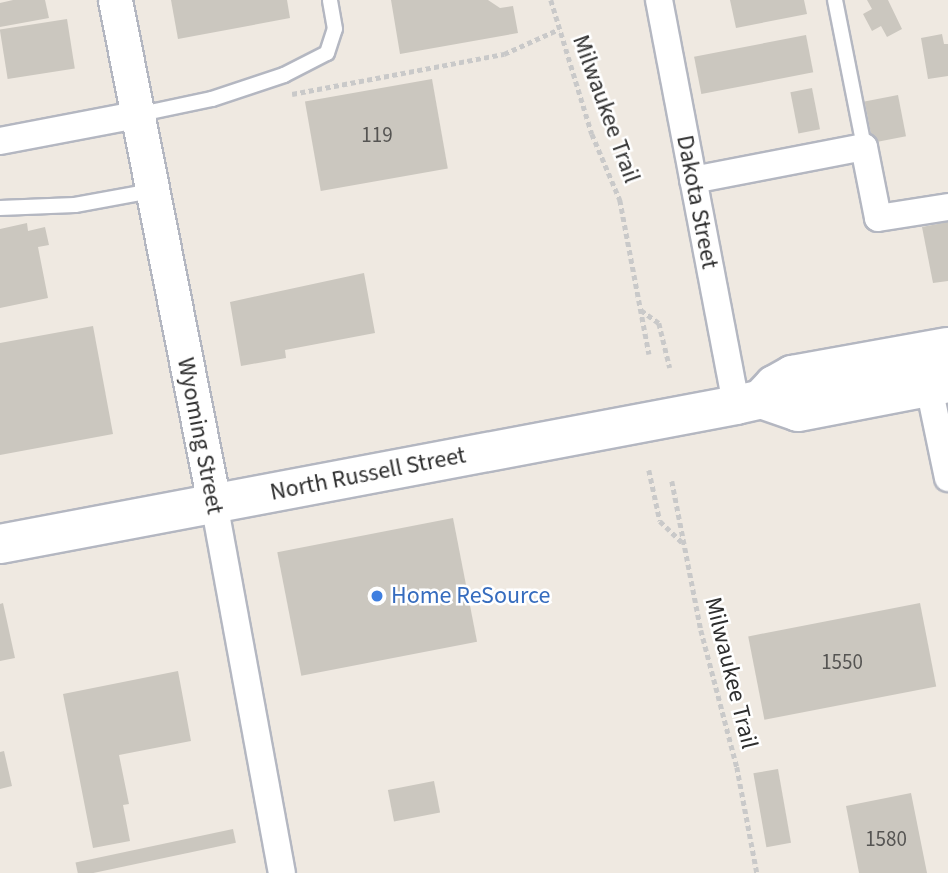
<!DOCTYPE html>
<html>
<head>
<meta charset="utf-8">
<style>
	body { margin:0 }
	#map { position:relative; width:948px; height:873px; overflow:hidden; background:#efe9e1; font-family:"Source Sans 3",sans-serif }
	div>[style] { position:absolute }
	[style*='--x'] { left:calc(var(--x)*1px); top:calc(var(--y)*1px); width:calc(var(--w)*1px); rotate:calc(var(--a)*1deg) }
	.building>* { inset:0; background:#cbc7bf; transform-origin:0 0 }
	.path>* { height:4.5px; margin-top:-2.25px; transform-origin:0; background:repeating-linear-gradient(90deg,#c9c9c9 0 5px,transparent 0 8.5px) }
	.roads { filter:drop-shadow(2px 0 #b4b7c1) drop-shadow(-2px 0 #b4b7c1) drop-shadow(0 2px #b4b7c1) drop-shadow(0 -2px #b4b7c1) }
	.service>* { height:14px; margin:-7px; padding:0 7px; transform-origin:7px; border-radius:7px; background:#fff }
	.minor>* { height:26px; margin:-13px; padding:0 13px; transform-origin:13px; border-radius:13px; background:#fff }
	.tertiary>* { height:33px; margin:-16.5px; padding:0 16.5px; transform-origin:16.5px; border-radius:16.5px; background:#fff }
	.secondary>* { height:38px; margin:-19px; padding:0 19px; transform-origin:19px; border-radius:19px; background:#fff }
	.dots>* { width:19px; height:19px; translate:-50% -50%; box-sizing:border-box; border:4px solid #fff; border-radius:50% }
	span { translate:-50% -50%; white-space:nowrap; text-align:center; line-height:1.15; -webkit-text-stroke:5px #fff; paint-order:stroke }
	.number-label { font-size:21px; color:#555452 }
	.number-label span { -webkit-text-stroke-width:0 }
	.street-label { font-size:24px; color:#2e2e2e }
	.shop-label { font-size:24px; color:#366cbe }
	.left { translate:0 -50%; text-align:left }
</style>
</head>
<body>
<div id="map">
	<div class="building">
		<div style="clip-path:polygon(13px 0,45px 0,49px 18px,0 27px,0 3px)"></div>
		<div style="clip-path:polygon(171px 0,287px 0,290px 18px,178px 39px)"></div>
		<div style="clip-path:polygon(391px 0,488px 0,500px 8px,513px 6px,518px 33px,400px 54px)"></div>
		<div style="clip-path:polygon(730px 0,804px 0,807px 14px,736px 28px)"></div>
		<div style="clip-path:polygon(867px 0,888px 0,902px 29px,887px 37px,881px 26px,872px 31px,863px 14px,872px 9px)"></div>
		<div style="left:67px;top:19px;width:50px;height:68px;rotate:81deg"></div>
		<div style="clip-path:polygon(942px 34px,944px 44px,948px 44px,948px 76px,928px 79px,921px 38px)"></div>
		<div style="left:806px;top:35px;width:38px;height:114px;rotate:79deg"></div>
		<div style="left:432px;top:79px;width:91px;height:129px;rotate:80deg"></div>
		<div style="left:812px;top:88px;width:42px;height:22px;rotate:79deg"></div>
		<div style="left:898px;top:95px;width:42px;height:34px;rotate:79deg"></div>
		<div style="clip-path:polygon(948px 222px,948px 281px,933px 283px,922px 227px)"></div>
		<div style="clip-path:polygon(27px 223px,28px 231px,45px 227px,49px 245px,38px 247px,48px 298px,0 308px,0 229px)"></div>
		<div style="clip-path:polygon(364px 273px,375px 333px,285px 350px,286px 358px,241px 366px,230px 302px)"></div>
		<div style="clip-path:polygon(93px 326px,113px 434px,0 455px,0 343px)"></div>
		<div style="left:453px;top:518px;width:126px;height:179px;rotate:79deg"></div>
		<div style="clip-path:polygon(3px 603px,15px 658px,0 661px,0 604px)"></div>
		<div style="left:920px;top:603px;width:85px;height:175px;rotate:79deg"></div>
		<div style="clip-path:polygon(178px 671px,191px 741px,119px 755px,129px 804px,123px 805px,130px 841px,93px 848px,63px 694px)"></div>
		<div style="clip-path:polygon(4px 751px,12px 786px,0 789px,0 752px)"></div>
		<div style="left:778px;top:769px;width:75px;height:25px;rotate:80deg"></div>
		<div style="left:434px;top:781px;width:32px;height:47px;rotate:79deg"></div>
		<div style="clip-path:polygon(911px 793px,927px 873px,859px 873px,846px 806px)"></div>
		<div style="left:233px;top:829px;width:14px;height:161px;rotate:78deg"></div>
	</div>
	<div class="path">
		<div style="--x:551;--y:0;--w:140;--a:73"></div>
		<div style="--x:592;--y:134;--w:72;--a:67"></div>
		<div style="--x:620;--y:200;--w:157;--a:79.3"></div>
		<div style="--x:292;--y:94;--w:216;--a:-10.7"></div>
		<div style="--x:504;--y:54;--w:60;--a:-24.4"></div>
		<div style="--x:641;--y:310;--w:22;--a:36"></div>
		<div style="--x:659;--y:323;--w:46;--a:76.3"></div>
		<div style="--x:649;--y:470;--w:52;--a:77.8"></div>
		<div style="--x:660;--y:521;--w:32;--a:44"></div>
		<div style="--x:672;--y:481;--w:152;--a:79"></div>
		<div style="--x:701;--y:630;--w:142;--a:75.3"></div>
		<div style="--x:737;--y:767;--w:108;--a:79.3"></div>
	</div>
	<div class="roads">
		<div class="service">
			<div style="--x:835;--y:0;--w:150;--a:78.8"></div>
			<div style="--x:136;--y:115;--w:78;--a:-11.9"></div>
			<div style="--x:212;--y:99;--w:76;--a:-18.4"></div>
			<div style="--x:284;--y:75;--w:48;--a:-27.1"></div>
			<div style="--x:327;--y:53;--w:25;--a:-72"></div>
			<div style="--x:335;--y:29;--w:29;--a:-100"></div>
			<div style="--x:0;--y:208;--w:75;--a:-2.3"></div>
			<div style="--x:75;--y:205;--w:77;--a:-10.4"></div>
		</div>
		<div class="minor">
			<div style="--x:659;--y:0;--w:412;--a:79.2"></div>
			<div style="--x:0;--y:141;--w:138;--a:-10.8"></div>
			<div style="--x:693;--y:180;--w:174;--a:-10.9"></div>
			<div style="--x:864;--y:147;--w:72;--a:78.8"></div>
			<div style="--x:878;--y:218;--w:71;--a:-8.9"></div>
			<div style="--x:929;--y:387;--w:93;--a:78.2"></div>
			<div style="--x:214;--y:503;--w:376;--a:79.6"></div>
		</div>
		<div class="tertiary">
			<div style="--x:115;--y:0;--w:513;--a:78.87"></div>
		</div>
		<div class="secondary">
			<div style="--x:761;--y:399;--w:39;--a:19"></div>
			<div style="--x:798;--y:412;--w:153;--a:-10.9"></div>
			<div style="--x:0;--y:544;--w:749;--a:-10.69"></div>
			<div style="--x:736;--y:405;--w:26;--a:-13"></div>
			<div style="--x:761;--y:399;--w:19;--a:-47"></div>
			<div style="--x:774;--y:385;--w:21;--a:-29"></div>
			<div style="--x:792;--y:375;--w:158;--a:-10.2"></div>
		</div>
	</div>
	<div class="dots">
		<div style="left:377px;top:596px;background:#3f7fe0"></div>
	</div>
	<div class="number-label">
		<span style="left:377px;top:135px">119</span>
		<span style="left:842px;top:662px">1550</span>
		<span style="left:886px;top:839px">1580</span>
	</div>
	<div class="street-label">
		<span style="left:606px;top:109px;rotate:70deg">Milwaukee Trail</span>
		<span style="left:697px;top:202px;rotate:79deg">Dakota Street</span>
		<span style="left:200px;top:436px;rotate:79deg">Wyoming Street</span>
		<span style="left:368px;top:474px;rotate:-11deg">North Russell Street</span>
		<span style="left:731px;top:673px;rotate:76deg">Milwaukee Trail</span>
	</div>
	<div class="shop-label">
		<span class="left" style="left:391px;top:596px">Home ReSource</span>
	</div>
</div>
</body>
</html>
